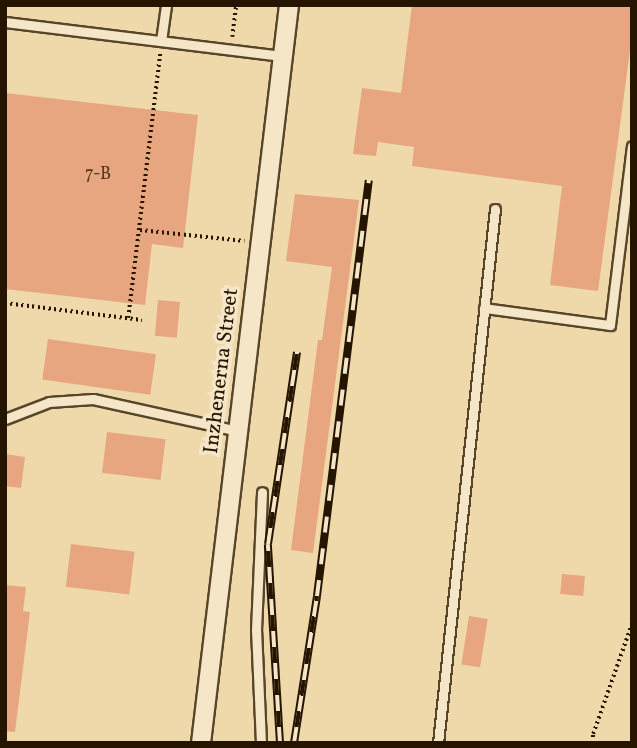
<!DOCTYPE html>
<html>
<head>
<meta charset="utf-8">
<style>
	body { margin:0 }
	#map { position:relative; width:637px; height:748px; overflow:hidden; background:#efd8aa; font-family:Vollkorn,serif }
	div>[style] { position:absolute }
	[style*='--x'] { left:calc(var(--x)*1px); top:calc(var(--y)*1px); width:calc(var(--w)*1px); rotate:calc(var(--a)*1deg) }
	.building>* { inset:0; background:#e7a67f; transform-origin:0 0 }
	.path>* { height:3.5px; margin-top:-1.75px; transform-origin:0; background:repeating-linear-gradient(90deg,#251500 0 2px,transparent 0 5.5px) }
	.roads { filter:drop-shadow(2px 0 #58462a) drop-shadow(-2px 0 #58462a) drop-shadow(0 2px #58462a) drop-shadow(0 -2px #58462a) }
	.lane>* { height:9px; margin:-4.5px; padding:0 4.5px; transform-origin:4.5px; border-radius:4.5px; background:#f5e6c8 }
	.street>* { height:18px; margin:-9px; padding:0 9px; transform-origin:9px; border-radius:9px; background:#f5e6c8 }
	.rail>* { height:8px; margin-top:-4px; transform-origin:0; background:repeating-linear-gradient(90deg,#f5e6c8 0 16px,#251500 0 32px); box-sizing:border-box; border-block:2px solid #251500 }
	span { translate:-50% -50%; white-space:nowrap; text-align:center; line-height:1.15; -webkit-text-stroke:7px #f5e6c8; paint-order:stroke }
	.number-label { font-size:18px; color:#563920 }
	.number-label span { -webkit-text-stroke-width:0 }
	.street-label { font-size:21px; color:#251500 }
	.frame { position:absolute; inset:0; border:7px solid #251500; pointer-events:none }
</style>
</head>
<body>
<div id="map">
	<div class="building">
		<div style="clip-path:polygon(412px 5px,632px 5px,632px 35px,598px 291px,550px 285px,562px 186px,412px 166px,414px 147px,378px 142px,376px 156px,353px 154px,362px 88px,401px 93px)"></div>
		<div style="clip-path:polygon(5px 93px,198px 115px,183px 248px,152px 244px,145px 305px,5px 289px)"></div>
		<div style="clip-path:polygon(295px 194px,359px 200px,313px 553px,291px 550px,318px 340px,322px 340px,332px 267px,286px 261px)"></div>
		<div style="left:158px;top:300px;width:22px;height:36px;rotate:5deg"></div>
		<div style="left:48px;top:339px;width:109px;height:41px;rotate:8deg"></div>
		<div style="left:107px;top:432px;width:59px;height:41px;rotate:7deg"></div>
		<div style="clip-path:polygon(5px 454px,25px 457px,21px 488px,5px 486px)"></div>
		<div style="left:71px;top:544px;width:64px;height:43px;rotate:7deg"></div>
		<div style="left:562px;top:574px;width:23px;height:20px;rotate:5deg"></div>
		<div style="clip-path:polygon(5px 585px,26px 587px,23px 611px,30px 612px,15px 732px,5px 731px)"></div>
		<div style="left:469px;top:616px;width:19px;height:49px;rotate:9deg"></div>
	</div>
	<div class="path">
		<div style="--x:232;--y:37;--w:32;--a:-83"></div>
		<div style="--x:140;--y:230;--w:105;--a:6"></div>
		<div style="--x:5;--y:303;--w:138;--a:7.1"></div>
		<div style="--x:128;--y:318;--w:266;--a:-83.1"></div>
		<div style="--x:592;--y:743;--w:9;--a:-84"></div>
		<div style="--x:593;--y:734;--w:118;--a:-70.6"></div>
	</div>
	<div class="roads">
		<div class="lane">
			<div style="--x:5;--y:22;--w:279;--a:7"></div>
			<div style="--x:161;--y:41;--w:36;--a:-82"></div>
			<div style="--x:484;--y:308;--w:127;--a:7.7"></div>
			<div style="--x:610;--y:325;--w:180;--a:-83"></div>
			<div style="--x:5;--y:419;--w:47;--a:-21.1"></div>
			<div style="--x:49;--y:402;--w:44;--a:-3.9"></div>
			<div style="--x:93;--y:399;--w:148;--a:12.4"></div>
			<div style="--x:261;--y:743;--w:113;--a:-92.5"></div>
			<div style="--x:256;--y:630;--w:138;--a:-87.5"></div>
			<div style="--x:438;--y:743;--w:537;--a:-83.91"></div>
		</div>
		<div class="street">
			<div style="--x:201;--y:743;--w:743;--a:-83.2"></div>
		</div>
	</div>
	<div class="rail">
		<div style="--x:280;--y:743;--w:199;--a:-93.5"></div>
		<div style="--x:268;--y:544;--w:194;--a:-81.4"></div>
		<div style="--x:294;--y:743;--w:149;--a:-81.1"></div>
		<div style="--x:317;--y:596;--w:419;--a:-82.9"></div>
	</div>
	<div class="number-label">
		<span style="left:98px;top:175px">7-В</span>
	</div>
	<div class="street-label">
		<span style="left:222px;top:371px;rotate:-83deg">Inzhenerna Street</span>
	</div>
	<div class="frame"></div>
</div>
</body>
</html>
